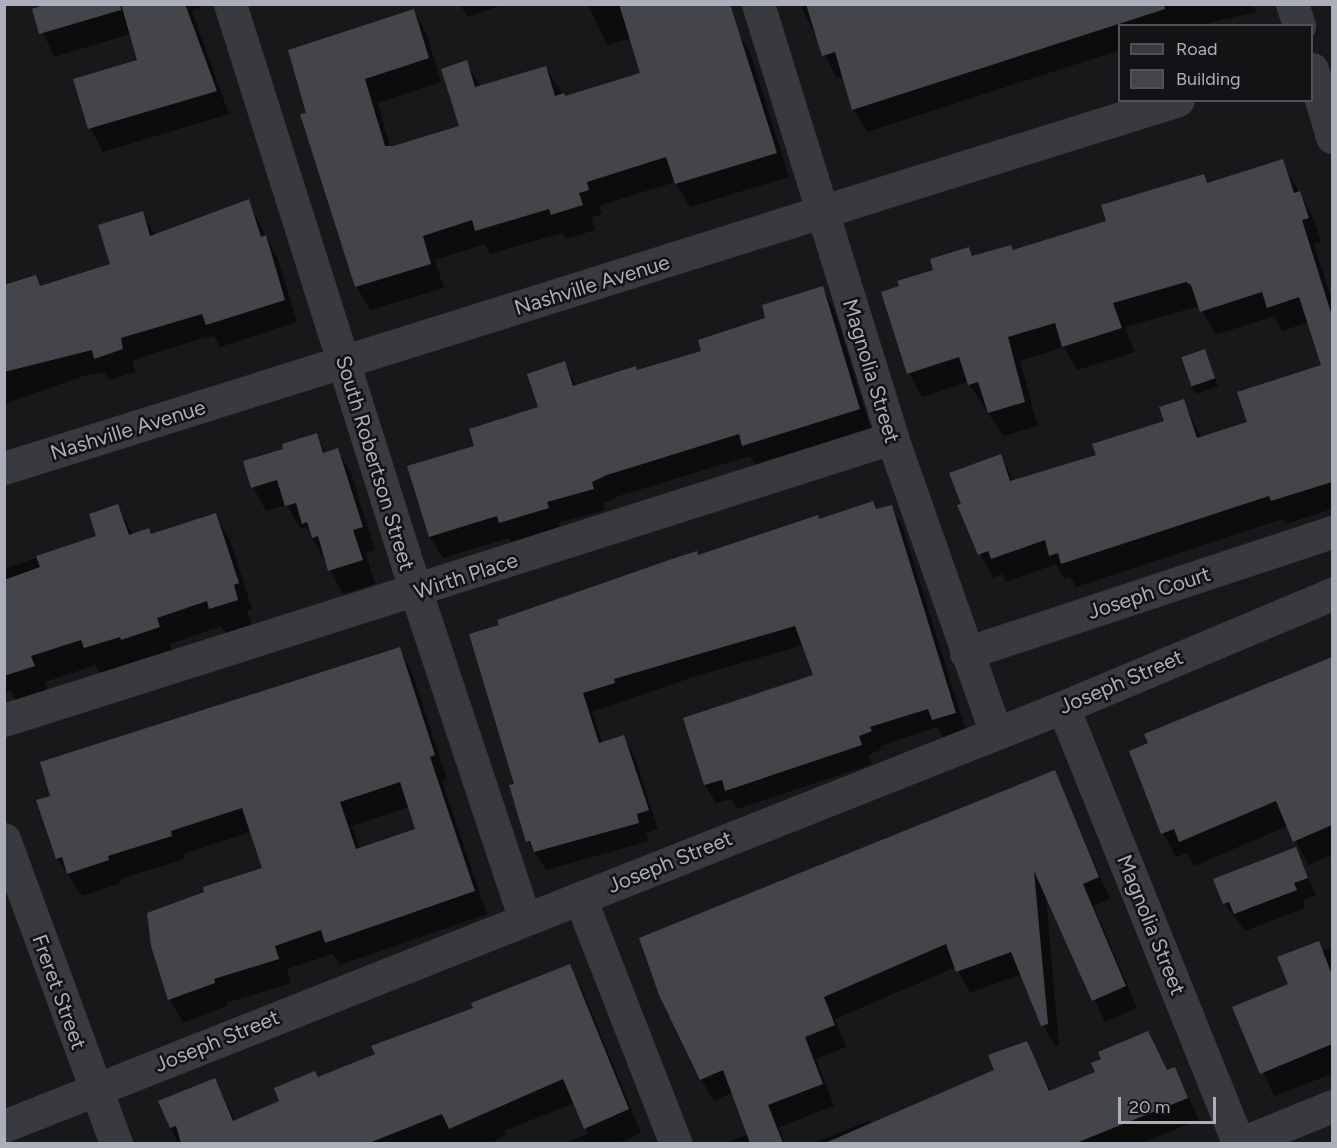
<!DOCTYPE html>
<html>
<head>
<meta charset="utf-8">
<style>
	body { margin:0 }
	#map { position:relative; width:1337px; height:1148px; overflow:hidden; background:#18181a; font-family:Figtree,sans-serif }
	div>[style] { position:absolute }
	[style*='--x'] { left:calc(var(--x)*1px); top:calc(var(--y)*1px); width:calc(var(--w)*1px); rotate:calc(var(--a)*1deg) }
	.shadow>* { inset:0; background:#0007 }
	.building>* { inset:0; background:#44454a; transform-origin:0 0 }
	.minor>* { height:33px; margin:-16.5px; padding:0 16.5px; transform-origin:16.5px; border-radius:16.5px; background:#393a3f }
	span { translate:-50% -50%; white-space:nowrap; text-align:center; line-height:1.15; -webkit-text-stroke:5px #131315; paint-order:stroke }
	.street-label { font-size:21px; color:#aaafb9 }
	.frame { position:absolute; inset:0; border:6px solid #aaafb9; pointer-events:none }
	.legend { position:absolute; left:1118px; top:24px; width:195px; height:78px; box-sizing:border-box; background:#131315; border:2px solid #4f5157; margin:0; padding:8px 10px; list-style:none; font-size:18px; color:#aaafb9 }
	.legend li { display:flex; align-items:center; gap:12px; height:30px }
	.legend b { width:30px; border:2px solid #4f5157 }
	.scale { position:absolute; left:1118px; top:1097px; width:98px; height:27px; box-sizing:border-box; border:3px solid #aaafb9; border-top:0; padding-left:8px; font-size:18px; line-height:21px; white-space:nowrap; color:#aaafb9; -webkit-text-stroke:4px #131315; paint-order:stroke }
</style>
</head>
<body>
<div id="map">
	<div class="shadow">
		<div style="clip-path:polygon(42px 4px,199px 4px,200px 8px,192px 11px,229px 114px,103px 152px,90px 128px,139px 61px,131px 34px,54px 57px,33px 10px)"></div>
		<div style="clip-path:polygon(460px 4px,506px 4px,467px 17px)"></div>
		<div style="clip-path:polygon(588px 4px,720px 4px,750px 52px,789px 177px,690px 207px,675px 182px,599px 206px,602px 214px,592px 217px,595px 230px,566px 239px,562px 233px,490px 254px,485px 244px,435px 260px,444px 288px,370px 310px,356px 286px,308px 114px,414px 11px,427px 35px,441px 82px,378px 103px,390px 146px,461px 127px,466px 62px,480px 86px,546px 68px,565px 98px,642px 74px,631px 38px,607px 45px)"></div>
		<div style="clip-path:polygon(800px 4px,1253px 4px,1256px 12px,1197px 26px,1120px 26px,1120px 50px,867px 132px,853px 109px,844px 76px,837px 79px)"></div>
		<div style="clip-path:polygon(1282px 161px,1313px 217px,1321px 242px,1314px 244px,1332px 301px,1332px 509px,1286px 524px,1283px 519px,1076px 587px,1070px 577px,1064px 579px,1056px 564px,1006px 582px,1002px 574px,993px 578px,980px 554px,962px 505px,1000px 456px,1014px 480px,1097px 456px,1166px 422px,1183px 401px,1201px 438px,1249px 423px,1323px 366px,1309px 322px,1282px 331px,1274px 316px,1215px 335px,1200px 306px,1125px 327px,1135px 352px,1077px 370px,1064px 347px,1020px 361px,1038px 426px,1003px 436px,968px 382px,922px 397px,909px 373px,901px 287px,969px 249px,973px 257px,1013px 252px,1108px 222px,1203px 176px,1208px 184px)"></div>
		<div style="clip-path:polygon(248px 201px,278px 259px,297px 322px,220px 347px,214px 336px,200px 339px,133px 360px,135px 372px,109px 380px,104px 372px,87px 375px,4px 404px,4px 287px,35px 277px,41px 287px,112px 265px,142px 213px,155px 235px)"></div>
		<div style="clip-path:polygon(822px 287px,834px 309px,871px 430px,756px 466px,750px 456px,619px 496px,603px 504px,605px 510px,558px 523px,560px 529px,512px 544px,509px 538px,443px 558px,430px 537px,409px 467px,476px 447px,540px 408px,564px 363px,577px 386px,637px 372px,703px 352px)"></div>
		<div style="clip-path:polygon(1205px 350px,1218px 386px,1196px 394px,1191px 385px)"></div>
		<div style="clip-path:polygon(316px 435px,326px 453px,337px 450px,351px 473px,375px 550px,366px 553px,375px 584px,343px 594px,306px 527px,300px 529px,287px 505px,266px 511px,253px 487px,285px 450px)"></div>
		<div style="clip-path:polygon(873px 503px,877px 511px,891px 507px,902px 525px,966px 731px,944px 738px,937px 727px,880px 746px,881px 750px,868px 755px,872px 764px,737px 809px,731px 799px,716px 803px,705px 785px,684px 719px,815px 676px,804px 645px,696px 676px,592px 712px,603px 744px,623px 737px,634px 755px,658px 829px,646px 833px,649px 841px,546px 870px,528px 842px,511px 786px,516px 785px,471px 635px,698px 557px)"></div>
		<div style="clip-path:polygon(118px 506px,133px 535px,151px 536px,215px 515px,230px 540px,252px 609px,247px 611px,252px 626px,226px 634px,221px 626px,170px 644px,173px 653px,100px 673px,96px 665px,45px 682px,48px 692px,17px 703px,10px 690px,4px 692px,4px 569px,98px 537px)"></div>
		<div style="clip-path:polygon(evenodd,399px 649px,412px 672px,447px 779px,442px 781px,487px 914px,340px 965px,333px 954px,287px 969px,291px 983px,226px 1003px,227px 1006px,183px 1023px,169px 999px,264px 869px,251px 832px,183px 854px,185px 859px,120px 879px,121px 883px,82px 896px,57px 858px,399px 649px,409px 807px,417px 830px,360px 849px,352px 826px,409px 807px)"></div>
		<div style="clip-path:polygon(1332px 660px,1332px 804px,1327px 806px,1332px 819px,1332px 855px,1308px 865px,1288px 826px,1194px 866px,1187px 853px,1176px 857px,1163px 833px,1146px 735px)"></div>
		<div style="clip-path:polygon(1055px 772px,1110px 899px,1094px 906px,1137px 1008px,1105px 1022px,1046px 896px,1059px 1046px,1055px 1047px,1043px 1025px,1022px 974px,970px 993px,956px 967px,835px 1019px,846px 1047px,816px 1059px,834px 1106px,779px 1127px,785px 1144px,723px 1144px,748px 1134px,733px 1092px,714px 1101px,701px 1079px)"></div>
		<div style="clip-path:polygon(1295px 849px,1316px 895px,1303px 900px,1305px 908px,1245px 931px,1224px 903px)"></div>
		<div style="clip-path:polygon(1318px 942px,1323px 951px,1332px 947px,1332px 1074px,1274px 1096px,1234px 1008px,1290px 985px)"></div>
		<div style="clip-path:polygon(569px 966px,582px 989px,641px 1133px,617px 1144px,563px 1144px,588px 1133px,574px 1103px,504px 1131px,506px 1135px,490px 1144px,178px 1144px,160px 1102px,214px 1080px,236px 1122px,281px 1102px,318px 1079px)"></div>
		<div style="clip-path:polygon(1147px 1033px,1168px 1071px,1175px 1069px,1199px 1120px,1140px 1144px,810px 1144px,869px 1121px,871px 1125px,996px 1071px,1026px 1043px,1051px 1092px,1097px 1073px)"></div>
	</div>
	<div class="building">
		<div style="clip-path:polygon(46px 4px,120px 4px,121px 10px,39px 34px,32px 9px)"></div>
		<div style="clip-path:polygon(121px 4px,185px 4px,217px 91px,88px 129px,73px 79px,137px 60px)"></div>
		<div style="clip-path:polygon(619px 4px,730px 4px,777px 153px,675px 184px,666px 157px,587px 182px,589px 190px,579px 193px,583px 205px,551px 215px,549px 209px,475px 231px,472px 220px,423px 236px,431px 264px,355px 287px,300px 114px,306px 113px,288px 50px,414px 9px,429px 58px,365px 79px,385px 146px,393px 146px,459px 126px,441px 69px,467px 60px,475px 87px,546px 66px,555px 96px,564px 93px,565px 96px,640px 73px)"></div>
		<div style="clip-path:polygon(806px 4px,1164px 4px,1165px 9px,852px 110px,835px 52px,822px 56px)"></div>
		<div style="clip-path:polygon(1283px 159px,1294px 193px,1300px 191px,1309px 218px,1302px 220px,1332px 316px,1332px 482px,1271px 501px,1269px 496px,1061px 564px,1058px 553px,1049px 556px,1045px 540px,991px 559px,988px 551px,978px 555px,957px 505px,961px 504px,949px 473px,1001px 454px,1010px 481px,1096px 455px,1092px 444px,1164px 421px,1159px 407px,1184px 399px,1197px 438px,1247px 422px,1237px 392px,1321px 365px,1299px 297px,1267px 308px,1262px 292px,1200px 312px,1191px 285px,1186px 282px,1113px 303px,1122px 328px,1062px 347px,1055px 323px,1008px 337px,1025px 402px,988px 413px,978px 382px,968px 385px,959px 357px,907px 374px,881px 292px,899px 286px,897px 281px,933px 270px,930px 259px,969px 247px,972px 256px,1011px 245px,1013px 250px,1106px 221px,1101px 205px,1204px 174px,1207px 183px)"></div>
		<div style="clip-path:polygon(249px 199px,261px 237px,266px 235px,285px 300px,206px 325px,202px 314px,121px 338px,123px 349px,94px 359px,92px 350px,4px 372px,4px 285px,36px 275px,40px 286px,110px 264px,98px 225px,143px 211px,150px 236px)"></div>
		<div style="clip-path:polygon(823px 286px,860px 409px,742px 446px,739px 434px,607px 475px,592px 482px,594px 489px,547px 502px,549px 508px,499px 523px,497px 516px,429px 537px,407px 466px,474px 446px,469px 429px,538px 407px,527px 374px,565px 361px,573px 386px,636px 366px,637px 370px,701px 351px,698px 340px,765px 318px,762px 305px)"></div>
		<div style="left:1205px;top:349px;width:31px;height:25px;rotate:71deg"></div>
		<div style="clip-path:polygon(317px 433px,323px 453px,338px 448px,363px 527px,353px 530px,363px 560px,328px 571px,318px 536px,312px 538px,307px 522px,302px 524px,296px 503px,285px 506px,277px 480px,251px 488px,243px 461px,283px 449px,282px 444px)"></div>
		<div style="clip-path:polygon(873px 501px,876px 509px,892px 505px,956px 713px,932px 720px,928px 709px,870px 727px,872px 731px,859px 736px,862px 745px,725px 791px,722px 780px,704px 785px,683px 718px,813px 675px,795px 626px,614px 679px,615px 683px,583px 693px,599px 743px,624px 735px,649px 810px,637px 814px,639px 823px,534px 852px,530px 841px,526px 842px,509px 785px,514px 784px,469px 634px,499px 625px,497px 620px,672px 559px,697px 551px,698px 555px,818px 515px,819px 519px)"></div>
		<div style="clip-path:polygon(118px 504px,129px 535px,149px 528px,151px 534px,216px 513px,239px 583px,234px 585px,238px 600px,209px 609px,207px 601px,157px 618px,160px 627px,121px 640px,120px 637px,84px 648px,81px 640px,31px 656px,35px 666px,4px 676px,4px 580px,40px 567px,36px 556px,96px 536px,89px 514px)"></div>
		<div style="clip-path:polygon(evenodd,400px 647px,435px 755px,430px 757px,475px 891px,325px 943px,321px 930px,275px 946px,279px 959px,214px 979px,215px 983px,168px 1000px,151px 946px,147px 913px,204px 892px,203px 887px,262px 868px,242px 808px,171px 831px,172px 836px,108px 856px,109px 860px,67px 874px,62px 857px,56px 859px,36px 800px,50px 796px,40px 762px,400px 647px,400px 782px,415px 829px,356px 849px,340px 802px,400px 782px)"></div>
		<div style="clip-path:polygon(1332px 657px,1332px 825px,1293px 842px,1276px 801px,1179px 842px,1174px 829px,1161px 834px,1129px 751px,1148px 743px,1144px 734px)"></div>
		<div style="clip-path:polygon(1055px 770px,1099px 877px,1083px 884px,1126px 986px,1092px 1001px,1034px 871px,1048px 1024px,1041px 1026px,1011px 952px,956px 972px,946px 944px,824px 997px,835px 1025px,805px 1037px,823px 1084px,768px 1105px,783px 1143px,750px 1143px,723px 1070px,700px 1080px,659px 995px,639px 938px)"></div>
		<div style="clip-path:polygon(1296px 847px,1308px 878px,1294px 883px,1297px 890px,1234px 914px,1229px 902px,1223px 904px,1213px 879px)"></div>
		<div style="clip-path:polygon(1319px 941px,1332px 975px,1332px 1044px,1260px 1074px,1232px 1007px,1288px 984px,1277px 957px)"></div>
		<div style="clip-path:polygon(570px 964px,629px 1109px,584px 1129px,563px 1079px,449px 1129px,442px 1114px,369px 1143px,181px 1143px,176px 1126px,170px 1128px,158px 1101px,215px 1078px,233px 1121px,279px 1101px,274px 1088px,315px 1071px,318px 1077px,375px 1054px,371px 1046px,473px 1008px,471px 1003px)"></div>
		<div style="clip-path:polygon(1148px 1031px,1167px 1070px,1175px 1067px,1188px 1098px,1076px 1143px,825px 1143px,994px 1070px,988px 1055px,1027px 1041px,1049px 1091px,1095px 1072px,1091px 1063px,1101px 1059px,1098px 1052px)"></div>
	</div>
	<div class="minor">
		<div style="--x:230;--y:4;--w:617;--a:72.45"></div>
		<div style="--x:416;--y:592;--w:345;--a:71.6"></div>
		<div style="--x:758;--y:4;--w:454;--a:72.8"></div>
		<div style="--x:892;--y:438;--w:313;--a:70.6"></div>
		<div style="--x:1292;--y:4;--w:23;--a:72"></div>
		<div style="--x:1312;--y:69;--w:71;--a:73.6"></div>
		<div style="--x:4;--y:468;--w:1230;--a:-17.4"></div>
		<div style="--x:966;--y:653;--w:385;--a:-18.3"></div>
		<div style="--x:1063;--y:707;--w:471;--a:68.1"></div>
		<div style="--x:1239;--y:1144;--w:100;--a:-22.2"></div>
		<div style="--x:4;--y:720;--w:932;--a:-17.62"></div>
		<div style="--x:4;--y:839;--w:325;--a:69.8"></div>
		<div style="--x:580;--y:898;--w:264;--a:68.7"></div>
		<div style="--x:4;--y:1126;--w:1139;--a:-21.59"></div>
		<div style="--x:1063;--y:707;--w:292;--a:-22.8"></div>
	</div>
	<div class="street-label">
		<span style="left:592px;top:285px;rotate:-17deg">Nashville Avenue</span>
		<span style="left:871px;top:371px;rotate:73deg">Magnolia Street</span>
		<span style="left:128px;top:430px;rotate:-17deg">Nashville Avenue</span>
		<span style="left:375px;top:463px;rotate:73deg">South Robertson Street</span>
		<span style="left:466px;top:576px;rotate:-18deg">Wirth Place</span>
		<span style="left:1149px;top:593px;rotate:-18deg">Joseph Court</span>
		<span style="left:1121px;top:682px;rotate:-23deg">Joseph Street</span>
		<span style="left:670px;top:862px;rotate:-22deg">Joseph Street</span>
		<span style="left:1151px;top:925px;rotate:68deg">Magnolia Street</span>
		<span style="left:59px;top:992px;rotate:70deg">Freret Street</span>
		<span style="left:217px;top:1041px;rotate:-22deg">Joseph Street</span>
	</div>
	<div class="frame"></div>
	<ul class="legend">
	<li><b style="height:8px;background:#393a3f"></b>Road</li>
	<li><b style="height:16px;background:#44454a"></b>Building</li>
	</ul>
	<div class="scale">20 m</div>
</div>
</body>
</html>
